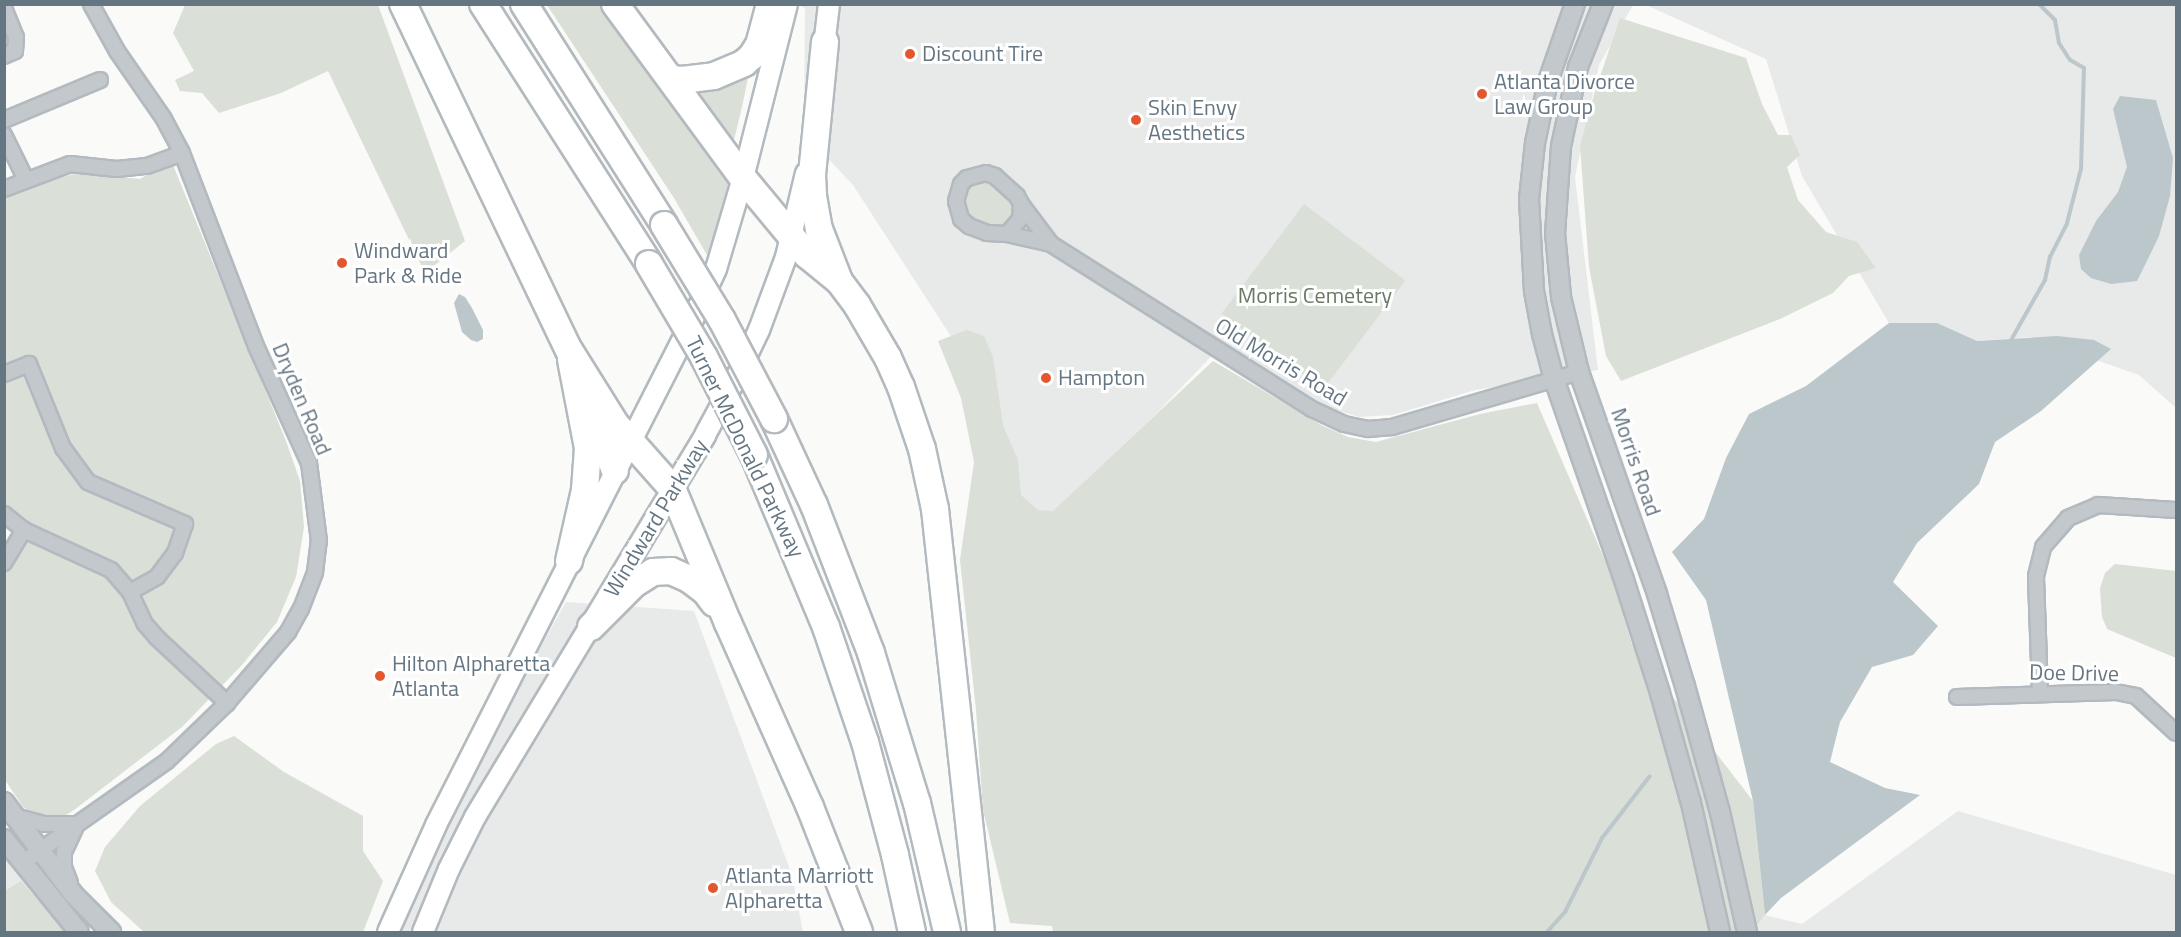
<!DOCTYPE html>
<html>
<head>
<meta charset="utf-8">
<style>
	body { margin:0 }
	#map { position:relative; width:2181px; height:937px; overflow:hidden; background:#fafaf8; font-family:"Titillium Web",sans-serif }
	div>[style] { position:absolute }
	[style*='--x'] { left:calc(var(--x)*1px); top:calc(var(--y)*1px); width:calc(var(--w)*1px); rotate:calc(var(--a)*1deg) }
	.built>* { inset:0; background:#e8e9e9 }
	.green>* { inset:0; background:#dadfd7; transform-origin:0 0 }
	.water>* { inset:0; background:#bbc7cb }
	.stream>* { height:4px; margin:-2px; padding:0 2px; transform-origin:2px; border-radius:2px; background:#bbc7cb }
	.roads { filter:drop-shadow(2px 0 #b3babf) drop-shadow(-2px 0 #b3babf) drop-shadow(0 2px #b3babf) drop-shadow(0 -2px #b3babf) }
	.minor>* { height:14px; margin:-7px; padding:0 7px; transform-origin:7px; border-radius:7px; background:#c3c8cc }
	.tertiary>* { height:18px; margin:-9px; padding:0 9px; transform-origin:9px; border-radius:9px; background:#c3c8cc }
	.secondary>* { height:20px; margin:-10px; padding:0 10px; transform-origin:10px; border-radius:10px; background:#fff }
	.motorway>* { height:26px; margin:-13px; padding:0 13px; transform-origin:13px; border-radius:13px; background:#fff }
	.bridges { filter:drop-shadow(2px 0 #b4b9bd) drop-shadow(-2px 0 #b4b9bd) drop-shadow(0 2px #b4b9bd) drop-shadow(0 -2px #b4b9bd) }
	.motorway-bridge>* { height:26px; margin:-13px; padding:0 13px; transform-origin:13px; border-radius:13px; background:#fff }
	.dots>* { width:16px; height:16px; translate:-50% -50%; box-sizing:border-box; border:3px solid #fff; border-radius:50% }
	span { translate:-50% -50%; white-space:nowrap; text-align:center; line-height:1.15; -webkit-text-stroke:6px #fff; paint-order:stroke }
	.poi-label { font-size:22px; color:#657683 }
	.left { translate:0 -50%; text-align:left }
	.park-label { font-size:22px; color:#687a64 }
	.street-label { font-size:22px; color:#657683 }
	.frame { position:absolute; inset:0; border:6px solid #657683; pointer-events:none }
</style>
</head>
<body>
<div id="map">
	<div class="built">
		<div style="clip-path:polygon(798px 5px,1633px 5px,1599px 65px,1575px 177px,1598px 370px,1475px 390px,1393px 415px,1359px 417px,1329px 408px,1224px 343px,1155px 415px,1009px 553px,988px 444px,950px 335px,853px 185px,804px 133px,805px 8px)"></div>
		<div style="clip-path:polygon(1646px 5px,2176px 5px,2176px 408px,2139px 375px,2030px 337px,1977px 341px,1937px 324px,1889px 323px,1802px 176px,1766px 59px)"></div>
		<div style="clip-path:polygon(566px 602px,694px 611px,792px 875px,803px 932px,399px 932px,483px 749px)"></div>
		<div style="clip-path:polygon(1958px 811px,2176px 875px,2176px 932px,1752px 932px,1765px 915px,1802px 924px)"></div>
		<div style="clip-path:polygon(5px 844px,38px 881px,5px 904px)"></div>
	</div>
	<div class="green">
		<div style="clip-path:polygon(185px 5px,378px 5px,465px 241px,425px 273px,328px 71px,281px 93px,219px 113px,202px 93px,180px 91px,175px 80px,194px 71px,173px 33px)"></div>
		<div style="clip-path:polygon(547px 5px,599px 5px,713px 160px,730px 187px,707px 255px,674px 198px)"></div>
		<div style="clip-path:polygon(1620px 18px,1746px 58px,1762px 104px,1778px 135px,1791px 135px,1800px 155px,1787px 167px,1798px 200px,1826px 232px,1857px 242px,1876px 268px,1849px 276px,1833px 293px,1780px 319px,1621px 381px,1606px 356px,1589px 267px,1580px 146px,1595px 91px)"></div>
		<div style="clip-path:polygon(749px 73px,742px 107px,732px 148px,689px 88px)"></div>
		<div style="clip-path:polygon(173px 165px,286px 441px,300px 481px,304px 527px,296px 577px,277px 622px,242px 665px,182px 727px,74px 810px,58px 820px,38px 817px,23px 807px,5px 780px,5px 571px,22px 542px,27px 522px,5px 504px,4px 198px,48px 180px,80px 173px,140px 179px,160px 167px)"></div>
		<div style="clip-path:polygon(987px 179px,996px 182px,1011px 196px,1017px 209px,1008px 227px,997px 230px,970px 220px,961px 207px,966px 186px,973px 181px)"></div>
		<div style="left:1304px;top:204px;width:127px;height:137px;rotate:37deg"></div>
		<div style="clip-path:polygon(967px 330px,984px 336px,993px 357px,1003px 425px,1018px 460px,1021px 495px,1038px 510px,1053px 511px,1213px 361px,1323px 426px,1348px 437px,1376px 442px,1480px 414px,1537px 403px,1610px 572px,1632px 644px,1753px 801px,1765px 915px,1752px 932px,1053px 932px,1052px 926px,1010px 923px,983px 810px,976px 710px,960px 560px,974px 462px,961px 398px,938px 341px)"></div>
		<div style="clip-path:polygon(2115px 564px,2176px 571px,2176px 658px,2107px 629px,2102px 617px,2100px 588px,2105px 573px)"></div>
		<div style="clip-path:polygon(234px 736px,284px 772px,363px 816px,363px 851px,383px 881px,363px 932px,144px 932px,111px 902px,95px 871px,105px 847px,140px 806px,216px 744px)"></div>
		<div style="clip-path:polygon(21px 881px,68px 932px,5px 932px,5px 891px)"></div>
	</div>
	<div class="water">
		<div style="clip-path:polygon(2120px 96px,2156px 100px,2173px 158px,2170px 196px,2159px 236px,2145px 265px,2137px 281px,2111px 284px,2091px 278px,2081px 269px,2079px 255px,2096px 221px,2118px 192px,2127px 167px,2113px 109px)"></div>
		<div style="clip-path:polygon(459px 294px,465px 297px,472px 308px,483px 330px,483px 339px,477px 342px,471px 340px,462px 332px,454px 303px)"></div>
		<div style="clip-path:polygon(1889px 323px,1937px 323px,1977px 341px,2057px 336px,2094px 340px,2111px 349px,2041px 411px,1995px 442px,1979px 484px,1917px 543px,1893px 582px,1938px 626px,1913px 655px,1872px 667px,1840px 722px,1830px 762px,1885px 788px,1920px 795px,1781px 898px,1765px 915px,1753px 801px,1706px 600px,1672px 552px,1704px 519px,1726px 458px,1749px 414px,1806px 386px)"></div>
	</div>
	<div class="stream">
		<div style="--x:2010;--y:342;--w:71;--a:-60.6"></div>
		<div style="--x:2045;--y:280;--w:24;--a:-78"></div>
		<div style="--x:2050;--y:257;--w:38;--a:-63"></div>
		<div style="--x:2067;--y:223;--w:56;--a:-75.5"></div>
		<div style="--x:2081;--y:169;--w:101;--a:-88.3"></div>
		<div style="--x:2084;--y:68;--w:16;--a:-150"></div>
		<div style="--x:2070;--y:60;--w:20;--a:-123"></div>
		<div style="--x:2059;--y:43;--w:23;--a:-100"></div>
		<div style="--x:2055;--y:20;--w:23;--a:-135"></div>
		<div style="--x:1547;--y:932;--w:27;--a:-48"></div>
		<div style="--x:1565;--y:912;--w:83;--a:-63.4"></div>
		<div style="--x:1602;--y:838;--w:78;--a:-52.3"></div>
	</div>
	<div class="roads">
		<div class="minor">
			<div style="--x:4;--y:8;--w:31;--a:68"></div>
			<div style="--x:16;--y:37;--w:14;--a:94"></div>
			<div style="--x:15;--y:51;--w:12;--a:156"></div>
			<div style="--x:4;--y:120;--w:104;--a:-22.6"></div>
			<div style="--x:4;--y:135;--w:50;--a:63.9"></div>
			<div style="--x:4;--y:189;--w:71;--a:-20.7"></div>
			<div style="--x:70;--y:164;--w:47;--a:6.1"></div>
			<div style="--x:117;--y:169;--w:30;--a:-6"></div>
			<div style="--x:147;--y:166;--w:37;--a:-20"></div>
			<div style="--x:1021;--y:204;--w:50;--a:53.1"></div>
			<div style="--x:1051;--y:244;--w:309;--a:32.3"></div>
			<div style="--x:1312;--y:409;--w:35;--a:25"></div>
			<div style="--x:1344;--y:424;--w:25;--a:12"></div>
			<div style="--x:1368;--y:429;--w:24;--a:-5"></div>
			<div style="--x:1392;--y:427;--w:195;--a:-16.4"></div>
			<div style="--x:1007;--y:234;--w:20;--a:-49"></div>
			<div style="--x:1020;--y:219;--w:15;--a:-86"></div>
			<div style="--x:1021;--y:204;--w:9;--a:-117"></div>
			<div style="--x:1017;--y:196;--w:30;--a:-138"></div>
			<div style="--x:995;--y:176;--w:9;--a:-162"></div>
			<div style="--x:986;--y:173;--w:20;--a:165"></div>
			<div style="--x:967;--y:178;--w:8;--a:135"></div>
			<div style="--x:961;--y:184;--w:18;--a:106"></div>
			<div style="--x:956;--y:201;--w:19;--a:74"></div>
			<div style="--x:961;--y:219;--w:11;--a:41"></div>
			<div style="--x:969;--y:226;--w:19;--a:21"></div>
			<div style="--x:987;--y:233;--w:20;--a:3"></div>
			<div style="--x:1007;--y:234;--w:45;--a:12.8"></div>
			<div style="--x:4;--y:374;--w:27;--a:-22"></div>
			<div style="--x:29;--y:364;--w:91;--a:68"></div>
			<div style="--x:63;--y:448;--w:42;--a:53.7"></div>
			<div style="--x:88;--y:482;--w:106;--a:23.4"></div>
			<div style="--x:185;--y:524;--w:31;--a:109"></div>
			<div style="--x:175;--y:553;--w:30;--a:127"></div>
			<div style="--x:157;--y:577;--w:31;--a:151"></div>
			<div style="--x:4;--y:514;--w:26;--a:39"></div>
			<div style="--x:24;--y:530;--w:96;--a:24.7"></div>
			<div style="--x:111;--y:570;--w:29;--a:49"></div>
			<div style="--x:130;--y:592;--w:35;--a:65"></div>
			<div style="--x:145;--y:624;--w:18;--a:49"></div>
			<div style="--x:157;--y:638;--w:96;--a:42.9"></div>
			<div style="--x:4;--y:563;--w:39;--a:-59"></div>
			<div style="--x:2040;--y:692;--w:116;--a:-92"></div>
			<div style="--x:2036;--y:576;--w:30;--a:-76"></div>
			<div style="--x:2043;--y:547;--w:38;--a:-49"></div>
			<div style="--x:2068;--y:518;--w:33;--a:-23"></div>
			<div style="--x:2098;--y:505;--w:78;--a:3.7"></div>
			<div style="--x:1957;--y:697;--w:159;--a:-1.8"></div>
			<div style="--x:2116;--y:692;--w:20;--a:11"></div>
			<div style="--x:2136;--y:696;--w:54;--a:42.8"></div>
			<div style="--x:14;--y:816;--w:30;--a:15"></div>
			<div style="--x:43;--y:824;--w:33;--a:0"></div>
			<div style="--x:22;--y:863;--w:177;--a:-35.1"></div>
			<div style="--x:167;--y:761;--w:83;--a:-44"></div>
			<div style="--x:227;--y:703;--w:94;--a:-49.3"></div>
			<div style="--x:288;--y:632;--w:26;--a:-61"></div>
			<div style="--x:301;--y:609;--w:40;--a:-69"></div>
			<div style="--x:315;--y:572;--w:31;--a:-83"></div>
			<div style="--x:319;--y:541;--w:79;--a:-97.3"></div>
			<div style="--x:309;--y:463;--w:128;--a:-114.4"></div>
			<div style="--x:256;--y:346;--w:207;--a:-111"></div>
			<div style="--x:182;--y:153;--w:38;--a:-118"></div>
			<div style="--x:164;--y:119;--w:83;--a:-124.7"></div>
			<div style="--x:117;--y:51;--w:54;--a:-119"></div>
			<div style="--x:70;--y:883;--w:17;--a:-111"></div>
			<div style="--x:64;--y:867;--w:15;--a:-90"></div>
			<div style="--x:64;--y:852;--w:26;--a:-65"></div>
		</div>
		<div class="tertiary">
			<div style="--x:1575;--y:4;--w:82;--a:109.3"></div>
			<div style="--x:1548;--y:81;--w:63;--a:101.8"></div>
			<div style="--x:1535;--y:143;--w:56;--a:96.1"></div>
			<div style="--x:1529;--y:199;--w:92;--a:86.9"></div>
			<div style="--x:1534;--y:291;--w:44;--a:79.5"></div>
			<div style="--x:1542;--y:334;--w:47;--a:75.1"></div>
			<div style="--x:1554;--y:379;--w:213;--a:70.8"></div>
			<div style="--x:1624;--y:580;--w:119;--a:72.3"></div>
			<div style="--x:1660;--y:693;--w:114;--a:74.3"></div>
			<div style="--x:1691;--y:803;--w:132;--a:77.3"></div>
			<div style="--x:1603;--y:4;--w:68;--a:111.6"></div>
			<div style="--x:1578;--y:67;--w:81;--a:102.1"></div>
			<div style="--x:1561;--y:146;--w:87;--a:93.9"></div>
			<div style="--x:1555;--y:233;--w:64;--a:84.6"></div>
			<div style="--x:1561;--y:297;--w:77;--a:76.5"></div>
			<div style="--x:1579;--y:372;--w:235;--a:70.6"></div>
			<div style="--x:1657;--y:594;--w:96;--a:73.1"></div>
			<div style="--x:1685;--y:686;--w:131;--a:74.5"></div>
			<div style="--x:1720;--y:812;--w:123;--a:77.3"></div>
			<div style="--x:4;--y:802;--w:115;--a:53.1"></div>
			<div style="--x:73;--y:894;--w:54;--a:45"></div>
			<div style="--x:4;--y:839;--w:119;--a:51.1"></div>
		</div>
		<div class="secondary">
			<div style="--x:823;--y:55;--w:51;--a:-83.3"></div>
			<div style="--x:388;--y:932;--w:117;--a:-65.8"></div>
			<div style="--x:436;--y:825;--w:568;--a:-63.07"></div>
			<div style="--x:693;--y:319;--w:55;--a:-65.3"></div>
			<div style="--x:716;--y:269;--w:95;--a:-73.5"></div>
			<div style="--x:743;--y:178;--w:179;--a:-75.8"></div>
			<div style="--x:423;--y:932;--w:68;--a:-67.6"></div>
			<div style="--x:449;--y:869;--w:58;--a:-63.4"></div>
			<div style="--x:475;--y:817;--w:446;--a:-58.9"></div>
			<div style="--x:705;--y:435;--w:65;--a:-61.5"></div>
			<div style="--x:736;--y:378;--w:53;--a:-64.4"></div>
			<div style="--x:759;--y:330;--w:78;--a:-69.7"></div>
			<div style="--x:786;--y:257;--w:86;--a:-76.6"></div>
		</div>
		<div class="motorway">
			<div style="--x:403;--y:4;--w:384;--a:64.4"></div>
			<div style="--x:569;--y:350;--w:89;--a:57.9"></div>
			<div style="--x:616;--y:425;--w:84;--a:48.4"></div>
			<div style="--x:672;--y:488;--w:146;--a:67.5"></div>
			<div style="--x:728;--y:623;--w:201;--a:66"></div>
			<div style="--x:810;--y:807;--w:134;--a:68.6"></div>
			<div style="--x:483;--y:4;--w:308;--a:57.4"></div>
			<div style="--x:524;--y:4;--w:262;--a:57.6"></div>
			<div style="--x:615;--y:4;--w:216;--a:53.7"></div>
			<div style="--x:743;--y:178;--w:100;--a:50.3"></div>
			<div style="--x:807;--y:255;--w:41;--a:39.1"></div>
			<div style="--x:839;--y:281;--w:30;--a:53"></div>
			<div style="--x:857;--y:305;--w:61;--a:59.7"></div>
			<div style="--x:888;--y:358;--w:32;--a:66"></div>
			<div style="--x:901;--y:387;--w:65;--a:71.3"></div>
			<div style="--x:922;--y:449;--w:61;--a:77.8"></div>
			<div style="--x:935;--y:509;--w:425;--a:83.8"></div>
			<div style="--x:825;--y:42;--w:134;--a:95.6"></div>
			<div style="--x:812;--y:175;--w:21;--a:87"></div>
			<div style="--x:813;--y:196;--w:34;--a:80"></div>
			<div style="--x:819;--y:229;--w:53;--a:68.8"></div>
			<div style="--x:671;--y:79;--w:11;--a:5"></div>
			<div style="--x:682;--y:80;--w:32;--a:-7"></div>
			<div style="--x:714;--y:76;--w:33;--a:-23"></div>
			<div style="--x:744;--y:63;--w:11;--a:-41"></div>
			<div style="--x:752;--y:56;--w:13;--a:-58"></div>
			<div style="--x:759;--y:45;--w:42;--a:-75"></div>
			<div style="--x:595;--y:408;--w:11;--a:85"></div>
			<div style="--x:596;--y:419;--w:55;--a:69.9"></div>
			<div style="--x:774;--y:419;--w:95;--a:65.1"></div>
			<div style="--x:814;--y:505;--w:159;--a:68.9"></div>
			<div style="--x:871;--y:653;--w:157;--a:73"></div>
			<div style="--x:917;--y:803;--w:132;--a:76.9"></div>
			<div style="--x:754;--y:455;--w:186;--a:67.3"></div>
			<div style="--x:826;--y:627;--w:121;--a:71.3"></div>
			<div style="--x:865;--y:742;--w:117;--a:75.1"></div>
			<div style="--x:895;--y:855;--w:79;--a:77.6"></div>
			<div style="--x:569;--y:561;--w:73;--a:-77.3"></div>
			<div style="--x:585;--y:490;--w:42;--a:-85.9"></div>
			<div style="--x:588;--y:448;--w:90;--a:-100.9"></div>
			<div style="--x:591;--y:627;--w:61;--a:-45"></div>
			<div style="--x:634;--y:584;--w:22;--a:-32"></div>
			<div style="--x:653;--y:572;--w:18;--a:-3"></div>
			<div style="--x:671;--y:571;--w:20;--a:24"></div>
			<div style="--x:689;--y:579;--w:20;--a:37"></div>
			<div style="--x:705;--y:591;--w:15;--a:53"></div>
		</div>
	</div>
	<div class="bridges">
		<div class="motorway-bridge">
			<div style="--x:664;--y:225;--w:111;--a:58.6"></div>
			<div style="--x:722;--y:320;--w:112;--a:62.3"></div>
			<div style="--x:649;--y:264;--w:108;--a:59.4"></div>
			<div style="--x:704;--y:357;--w:110;--a:63"></div>
		</div>
	</div>
	<div class="dots">
		<div style="left:910px;top:54px;background:#e4572e"></div>
		<div style="left:1482px;top:94px;background:#e4572e"></div>
		<div style="left:1136px;top:120px;background:#e4572e"></div>
		<div style="left:342px;top:263px;background:#e4572e"></div>
		<div style="left:1046px;top:378px;background:#e4572e"></div>
		<div style="left:380px;top:676px;background:#e4572e"></div>
		<div style="left:713px;top:888px;background:#e4572e"></div>
	</div>
	<div class="poi-label">
		<span class="left" style="left:922px;top:54px">Discount Tire</span>
		<span class="left" style="left:1494px;top:94px">Atlanta Divorce<br>Law Group</span>
		<span class="left" style="left:1148px;top:120px">Skin Envy<br>Aesthetics</span>
		<span class="left" style="left:354px;top:263px">Windward<br>Park &amp; Ride</span>
		<span class="left" style="left:1058px;top:378px">Hampton</span>
		<span class="left" style="left:392px;top:676px">Hilton Alpharetta<br>Atlanta</span>
		<span class="left" style="left:725px;top:888px">Atlanta Marriott<br>Alpharetta</span>
	</div>
	<div class="park-label">
		<span style="left:1315px;top:296px">Morris Cemetery</span>
	</div>
	<div class="street-label">
		<span style="left:1281px;top:362px;rotate:31deg">Old Morris Road</span>
		<span style="left:302px;top:399px;rotate:67deg">Dryden Road</span>
		<span style="left:745px;top:447px;rotate:64deg">Turner McDonald Parkway</span>
		<span style="left:1636px;top:462px;rotate:71deg">Morris Road</span>
		<span style="left:656px;top:518px;rotate:-59deg">Windward Parkway</span>
		<span style="left:2074px;top:673px;rotate:1deg">Doe Drive</span>
	</div>
	<div class="frame"></div>
</div>
</body>
</html>
